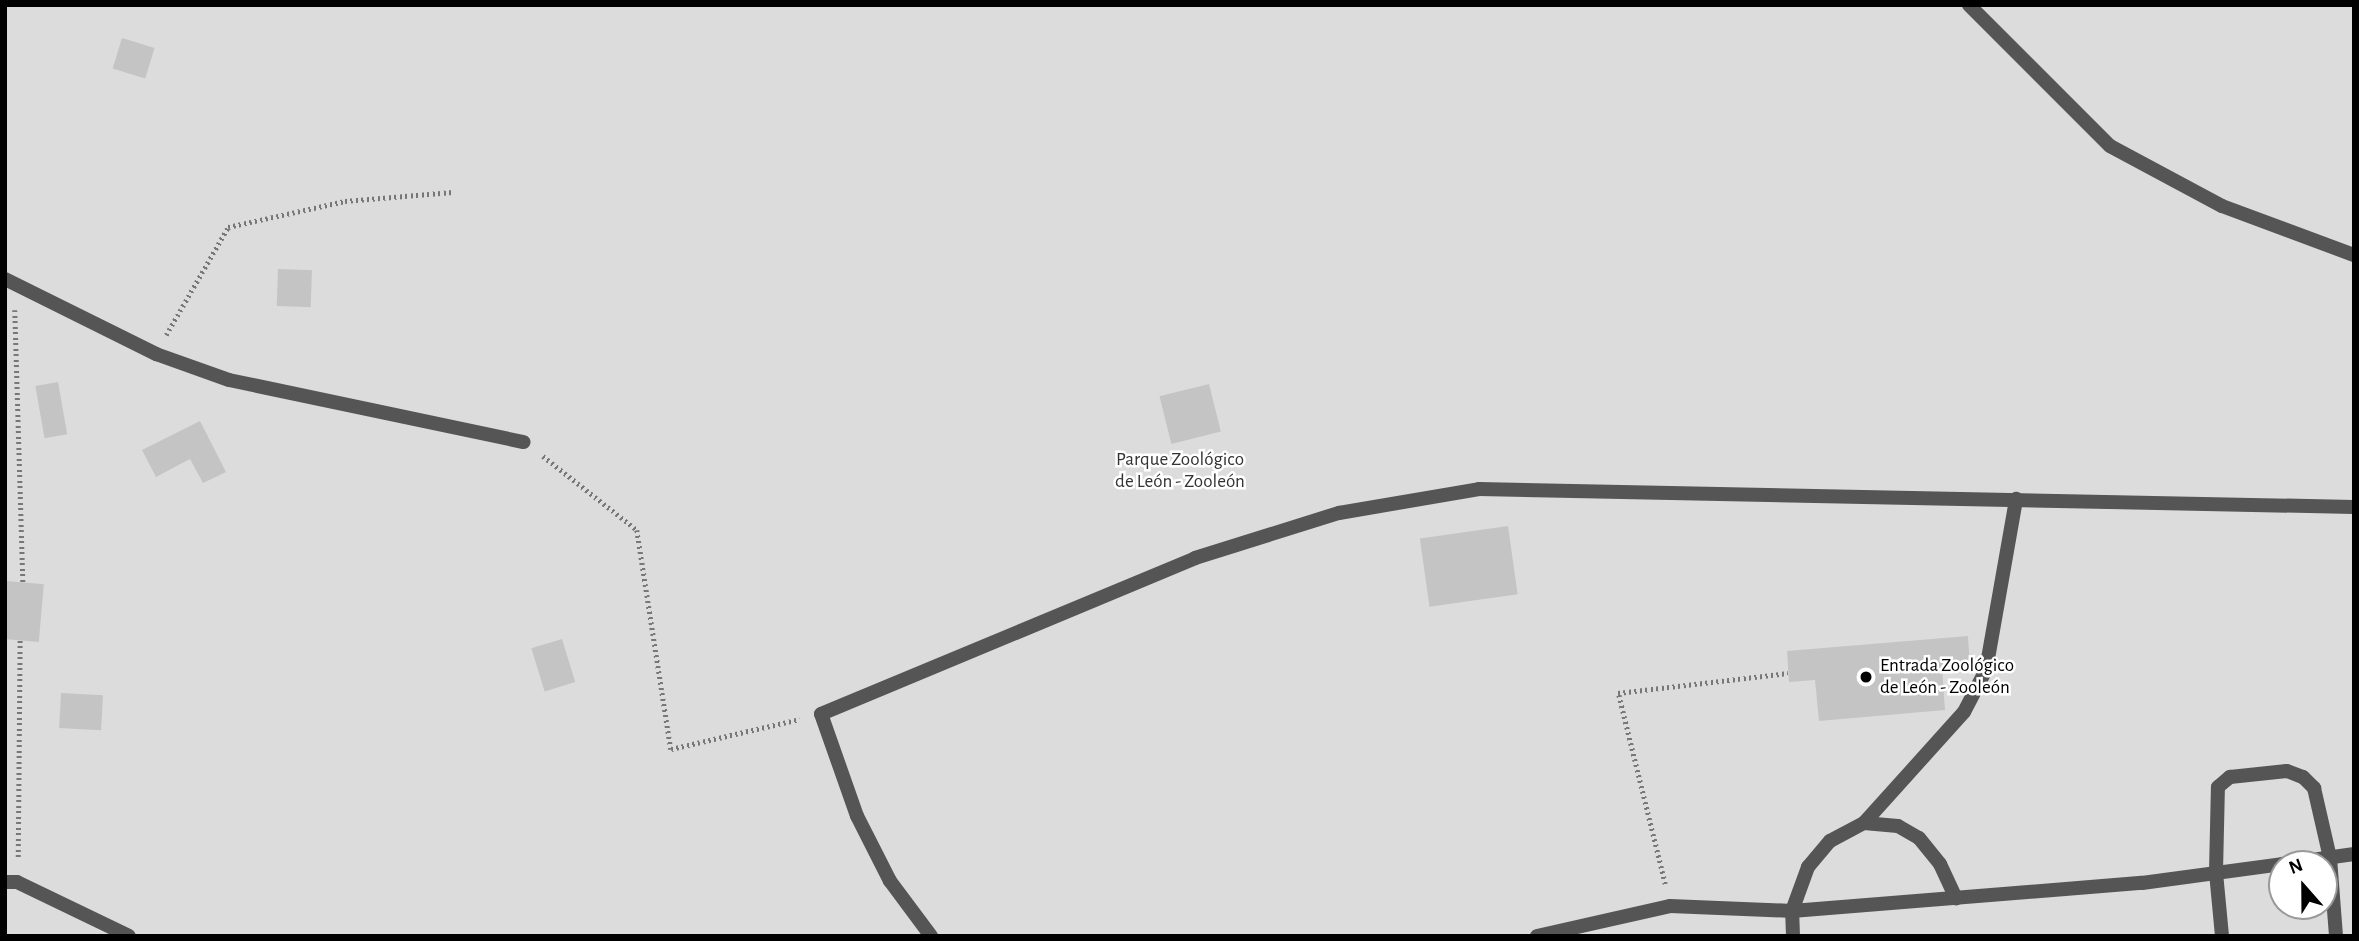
<!DOCTYPE html>
<html>
<head>
<meta charset="utf-8">
<style>
	body { margin:0 }
	#map { position:relative; width:2359px; height:941px; overflow:hidden; background:#fff; font-family:"Alegreya Sans",sans-serif }
	div>[style] { position:absolute }
	[style*='--x'] { left:calc(var(--x)*1px); top:calc(var(--y)*1px); width:calc(var(--w)*1px); rotate:calc(var(--a)*1deg) }
	.green>* { inset:0; background:#dcdcdc }
	.building>* { inset:0; background:#c4c4c4; transform-origin:0 0 }
	.path>* { height:4.5px; margin-top:-2.25px; transform-origin:0; background:repeating-linear-gradient(90deg,#777 0 2px,transparent 0 5.5px) }
	.lane>* { height:14px; margin:-7px; padding:0 7px; transform-origin:7px; border-radius:7px; background:#555 }
	.dots>* { width:19px; height:19px; translate:-50% -50%; box-sizing:border-box; border:4px solid #fff; border-radius:50% }
	span { translate:-50% -50%; white-space:nowrap; text-align:center; line-height:1.15; -webkit-text-stroke:5px #fff; paint-order:stroke }
	.park-label { font-size:19px; color:#333 }
	.poi-label { font-size:19px; color:#000 }
	.left { translate:0 -50%; text-align:left }
	.frame { position:absolute; inset:0; border:7px solid #000; pointer-events:none }
	.north { position:absolute; left:2268px; top:850px; width:70px; height:70px; box-sizing:border-box; background:#fff; border:2px solid #999; border-radius:50%; rotate:339deg; font-size:19px; font-weight:700; line-height:28px; text-align:center; color:#000 }
	.north::after { content:''; display:block; margin:auto; width:24px; height:32px; background:#000; clip-path:polygon(50% 0,100% 100%,50% 72%,0 100%) }
</style>
</head>
<body>
<div id="map">
	<div class="green">
		<div style="clip-path:polygon(evenodd,5px 5px,2354px 5px,2354px 936px,5px 936px,5px 5px,2282px 864px,2324px 864px,2324px 906px,2282px 906px,2282px 864px)"></div>
	</div>
	<div class="building">
		<div style="left:122px;top:38px;width:34px;height:32px;rotate:17deg"></div>
		<div style="left:278px;top:269px;width:34px;height:37px;rotate:2deg"></div>
		<div style="left:58px;top:382px;width:53px;height:23px;rotate:80deg"></div>
		<div style="left:1209px;top:384px;width:49px;height:51px;rotate:76deg"></div>
		<div style="clip-path:polygon(200px 421px,226px 472px,203px 483px,190px 459px,156px 477px,142px 450px)"></div>
		<div style="left:1508px;top:526px;width:69px;height:89px;rotate:82deg"></div>
		<div style="left:7px;top:581px;width:37px;height:58px;rotate:5deg"></div>
		<div style="clip-path:polygon(1968px 636px,1970px 666px,1942px 668px,1945px 710px,1819px 721px,1815px 680px,1789px 682px,1787px 651px)"></div>
		<div style="left:562px;top:639px;width:45px;height:32px;rotate:73deg"></div>
		<div style="left:61px;top:693px;width:42px;height:35px;rotate:3deg"></div>
	</div>
	<div class="path">
		<div style="--x:15;--y:310;--w:272;--a:88.3"></div>
		<div style="--x:166;--y:335;--w:125;--a:-60.1"></div>
		<div style="--x:228;--y:227;--w:120;--a:-12.5"></div>
		<div style="--x:345;--y:201;--w:108;--a:-4.8"></div>
		<div style="--x:543;--y:456;--w:120;--a:38.2"></div>
		<div style="--x:637;--y:530;--w:222;--a:81.2"></div>
		<div style="--x:671;--y:749;--w:132;--a:-13.1"></div>
		<div style="--x:18;--y:857;--w:217;--a:-89.5"></div>
		<div style="--x:1665;--y:884;--w:197;--a:-103.8"></div>
		<div style="--x:1618;--y:693;--w:171;--a:-6.7"></div>
	</div>
	<div class="lane">
		<div style="--x:1969;--y:5;--w:199;--a:45"></div>
		<div style="--x:2110;--y:146;--w:127;--a:28.2"></div>
		<div style="--x:2222;--y:206;--w:141;--a:20.4"></div>
		<div style="--x:5;--y:279;--w:169;--a:26.4"></div>
		<div style="--x:156;--y:354;--w:77;--a:19.6"></div>
		<div style="--x:229;--y:380;--w:301;--a:11.9"></div>
		<div style="--x:1864;--y:823;--w:149;--a:-48"></div>
		<div style="--x:1964;--y:712;--w:47;--a:-62.4"></div>
		<div style="--x:1986;--y:670;--w:174;--a:-80"></div>
		<div style="--x:2282;--y:864;--w:73;--a:-7.9"></div>
		<div style="--x:5;--y:882;--w:12;--a:0"></div>
		<div style="--x:17;--y:882;--w:124;--a:25.7"></div>
		<div style="--x:931;--y:936;--w:69;--a:-126.7"></div>
		<div style="--x:890;--y:881;--w:73;--a:-116.9"></div>
		<div style="--x:857;--y:816;--w:108;--a:-109.4"></div>
		<div style="--x:821;--y:714;--w:405;--a:-22.6"></div>
		<div style="--x:1195;--y:558;--w:151;--a:-17.4"></div>
		<div style="--x:1339;--y:513;--w:142;--a:-9.7"></div>
		<div style="--x:1479;--y:489;--w:875;--a:1.18"></div>
		<div style="--x:1537;--y:936;--w:136;--a:-12.7"></div>
		<div style="--x:1670;--y:906;--w:122;--a:2.3"></div>
		<div style="--x:1792;--y:911;--w:351;--a:-4.6"></div>
		<div style="--x:2142;--y:883;--w:141;--a:-7.7"></div>
		<div style="--x:1793;--y:936;--w:25;--a:-92"></div>
		<div style="--x:1792;--y:911;--w:47;--a:-70"></div>
		<div style="--x:1808;--y:867;--w:34;--a:-50"></div>
		<div style="--x:1830;--y:841;--w:38;--a:-28"></div>
		<div style="--x:1864;--y:823;--w:34;--a:5"></div>
		<div style="--x:1898;--y:826;--w:24;--a:30"></div>
		<div style="--x:1919;--y:838;--w:33;--a:51"></div>
		<div style="--x:1940;--y:864;--w:38;--a:65"></div>
		<div style="--x:2222;--y:936;--w:64;--a:-95.4"></div>
		<div style="--x:2216;--y:872;--w:85;--a:-88.7"></div>
		<div style="--x:2218;--y:787;--w:16;--a:-40"></div>
		<div style="--x:2230;--y:777;--w:57;--a:-6"></div>
		<div style="--x:2287;--y:771;--w:17;--a:21"></div>
		<div style="--x:2303;--y:777;--w:16;--a:45"></div>
		<div style="--x:2314;--y:788;--w:72;--a:77.1"></div>
		<div style="--x:2330;--y:858;--w:78;--a:85.6"></div>
	</div>
	<div class="dots">
		<div style="left:1866px;top:677px;background:#000"></div>
	</div>
	<div class="park-label">
		<span style="left:1180px;top:471px">Parque Zoológico<br>de León - Zooleón</span>
	</div>
	<div class="poi-label">
		<span class="left" style="left:1880px;top:677px">Entrada Zoológico<br>de León - Zooleón</span>
	</div>
	<div class="frame"></div>
	<div class="north">N</div>
</div>
</body>
</html>
